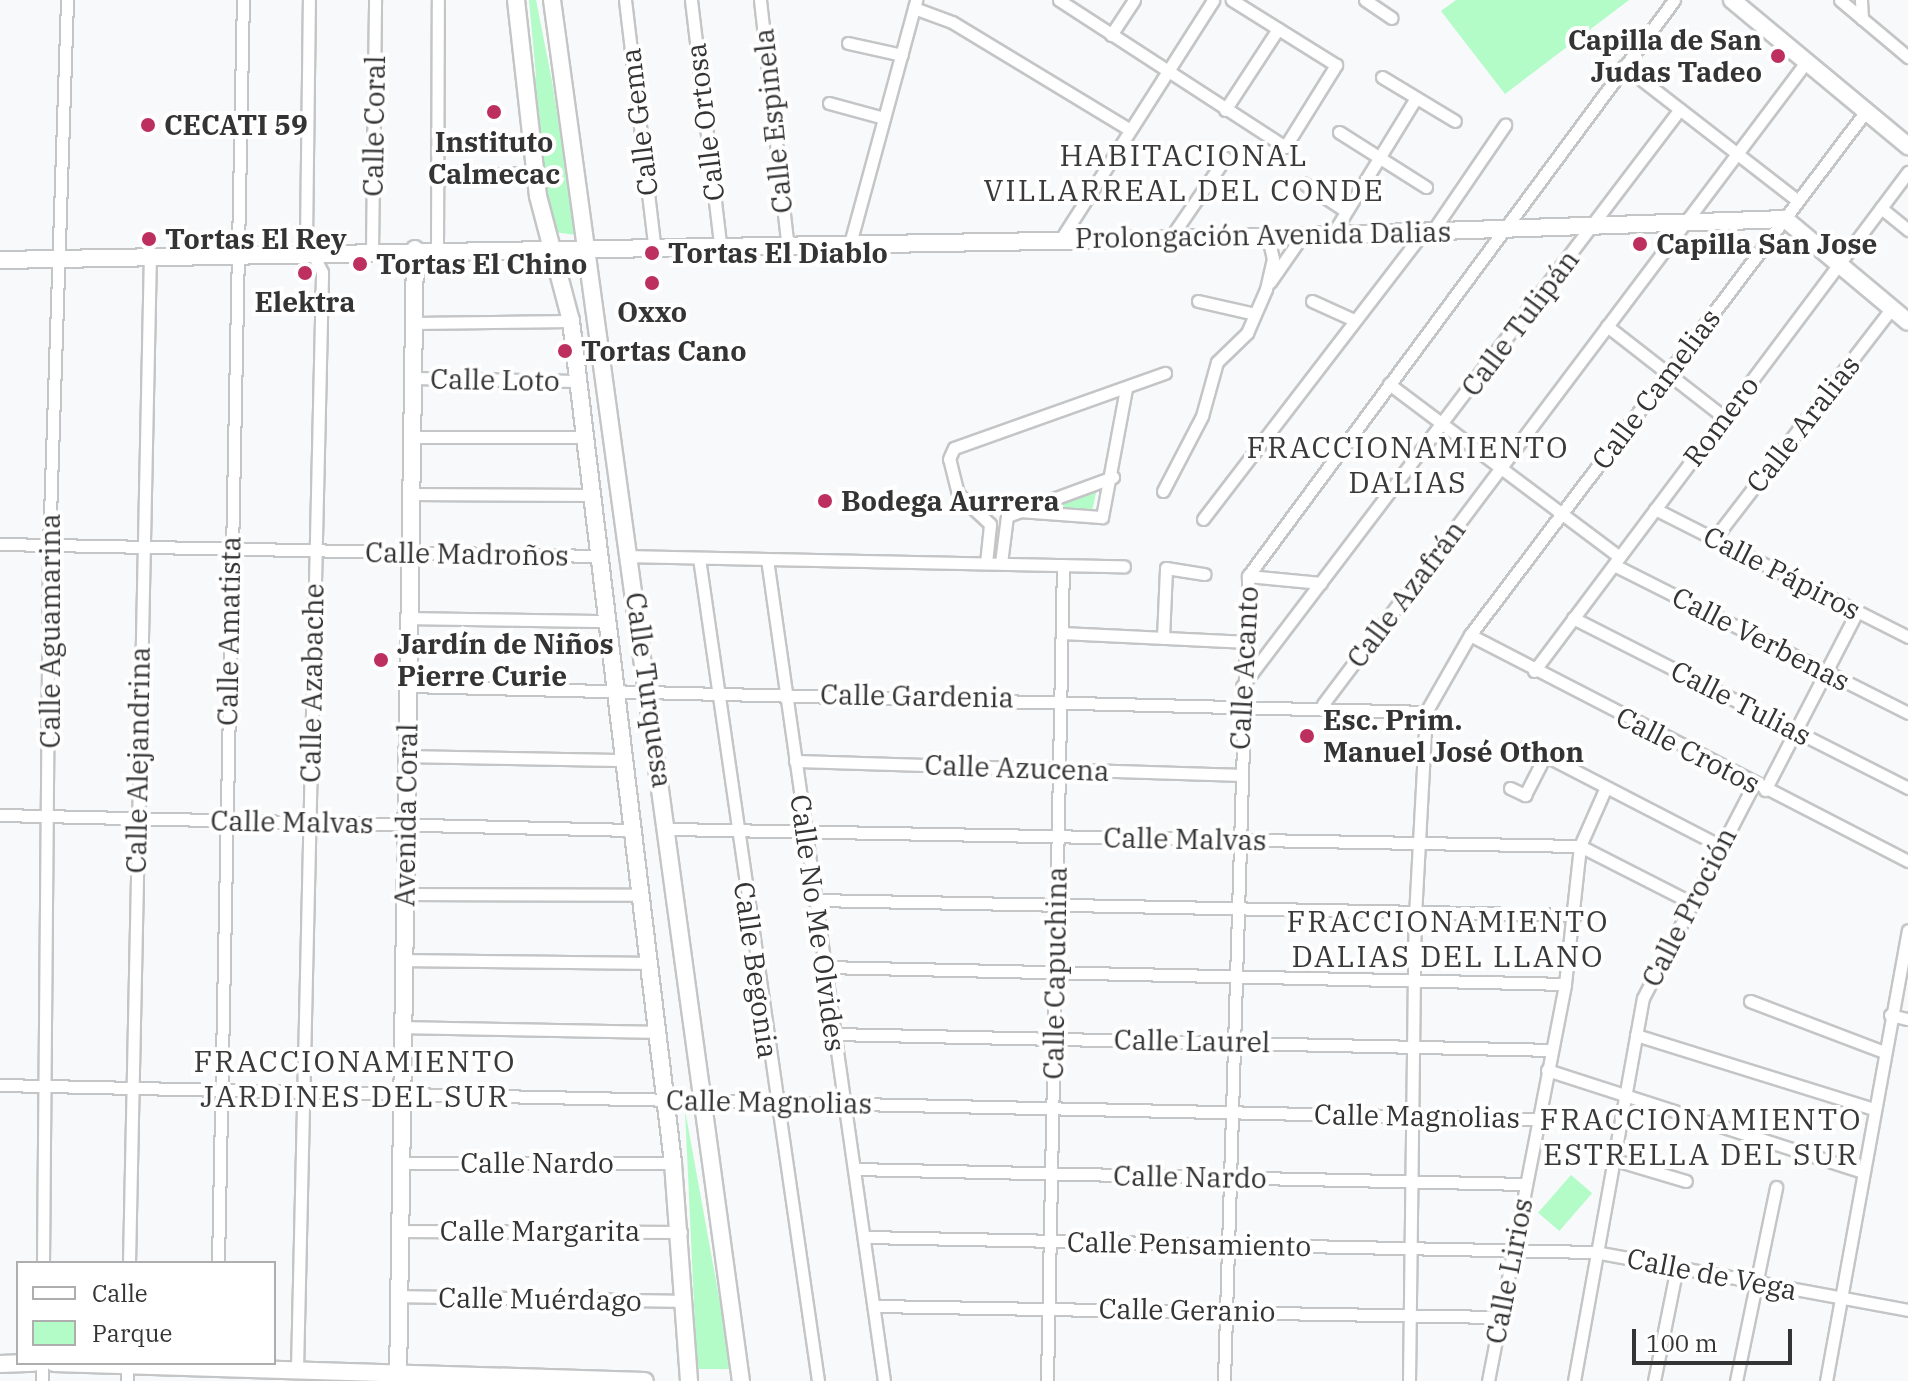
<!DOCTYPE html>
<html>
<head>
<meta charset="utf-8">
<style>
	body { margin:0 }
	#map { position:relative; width:1908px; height:1381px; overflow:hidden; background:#f8f9fa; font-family:"IBM Plex Serif",serif }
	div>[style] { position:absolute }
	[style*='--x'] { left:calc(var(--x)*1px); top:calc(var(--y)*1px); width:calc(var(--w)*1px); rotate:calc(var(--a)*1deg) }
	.green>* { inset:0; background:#b3fbc7; transform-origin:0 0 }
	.roads { filter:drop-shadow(2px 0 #c4c5c6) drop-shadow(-2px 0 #c4c5c6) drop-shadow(0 2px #c4c5c6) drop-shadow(0 -2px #c4c5c6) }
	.street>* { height:11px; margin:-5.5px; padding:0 5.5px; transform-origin:5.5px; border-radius:5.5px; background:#fff }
	.secondary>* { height:16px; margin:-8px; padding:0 8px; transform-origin:8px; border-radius:8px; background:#fff }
	.dots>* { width:22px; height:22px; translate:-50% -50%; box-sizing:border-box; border:4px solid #fff; border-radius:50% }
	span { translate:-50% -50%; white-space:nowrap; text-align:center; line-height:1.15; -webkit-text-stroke:8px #fff; paint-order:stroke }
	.poi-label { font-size:28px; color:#343435; font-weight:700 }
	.right { translate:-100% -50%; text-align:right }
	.left { translate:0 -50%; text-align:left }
	.street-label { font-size:28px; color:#343435 }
	.neighbourhood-label { font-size:30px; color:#3a3a3b; letter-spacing:2px }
	.legend { position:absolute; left:16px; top:1261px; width:260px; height:104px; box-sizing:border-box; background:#fff; border:2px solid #aeaeae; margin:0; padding:10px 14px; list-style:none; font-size:24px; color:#343435 }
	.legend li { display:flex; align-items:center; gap:16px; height:40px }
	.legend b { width:40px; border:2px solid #aeaeae }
	.scale { position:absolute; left:1632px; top:1329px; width:160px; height:36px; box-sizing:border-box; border:4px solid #343435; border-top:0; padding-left:10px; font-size:24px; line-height:28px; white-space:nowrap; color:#343435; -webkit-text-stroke:6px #fff; paint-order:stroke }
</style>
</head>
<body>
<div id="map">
	<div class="green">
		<div style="clip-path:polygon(529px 0,536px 0,552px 81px,576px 235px,554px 232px,530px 85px,536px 76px)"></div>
		<div style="clip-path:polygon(1456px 0,1629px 0,1505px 94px,1441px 11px)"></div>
		<div style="clip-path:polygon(1097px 488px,1092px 512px,1047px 508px)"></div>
		<div style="clip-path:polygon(685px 1110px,732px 1369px,697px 1369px)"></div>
		<div style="left:1571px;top:1175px;width:28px;height:50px;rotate:41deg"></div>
	</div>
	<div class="roads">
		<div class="street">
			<div style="--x:625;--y:0;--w:247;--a:83.2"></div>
			<div style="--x:691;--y:0;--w:247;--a:83.2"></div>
			<div style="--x:760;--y:0;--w:244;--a:83.6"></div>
			<div style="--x:1059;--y:0;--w:270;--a:33"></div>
			<div style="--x:1285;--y:147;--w:97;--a:-58.1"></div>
			<div style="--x:1336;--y:65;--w:123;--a:-148"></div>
			<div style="--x:1365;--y:0;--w:32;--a:34"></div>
			<div style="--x:1840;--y:0;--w:89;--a:40"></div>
			<div style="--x:1861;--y:0;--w:19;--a:87"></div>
			<div style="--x:914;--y:8;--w:40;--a:20.2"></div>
			<div style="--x:952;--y:22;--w:207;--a:31.2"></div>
			<div style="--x:1111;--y:35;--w:42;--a:-56.7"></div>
			<div style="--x:848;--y:43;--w:55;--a:12.5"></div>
			<div style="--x:1624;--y:66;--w:220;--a:37.8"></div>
			<div style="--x:1382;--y:77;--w:85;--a:31.1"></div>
			<div style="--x:829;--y:103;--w:57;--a:15.3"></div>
			<div style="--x:1225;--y:110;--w:97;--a:-56.8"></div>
			<div style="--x:1339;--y:132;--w:103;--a:32.3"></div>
			<div style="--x:437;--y:179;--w:97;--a:-4.1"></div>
			<div style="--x:1303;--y:183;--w:51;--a:33.1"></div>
			<div style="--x:1881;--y:208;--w:35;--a:39"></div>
			<div style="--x:1432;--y:232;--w:130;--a:-55.7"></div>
			<div style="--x:1332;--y:235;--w:157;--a:-58.5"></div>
			<div style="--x:1171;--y:237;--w:96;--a:-55.6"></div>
			<div style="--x:1061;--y:239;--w:283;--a:-57.5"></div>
			<div style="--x:851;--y:240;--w:249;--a:-74.8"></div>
			<div style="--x:437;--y:249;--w:249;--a:-89.8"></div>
			<div style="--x:372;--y:251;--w:251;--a:-89.3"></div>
			<div style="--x:1270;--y:282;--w:56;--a:-55.2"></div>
			<div style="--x:1198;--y:301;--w:58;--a:12.8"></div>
			<div style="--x:1312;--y:301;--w:46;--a:24.3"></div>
			<div style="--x:414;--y:323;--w:157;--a:-0.7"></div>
			<div style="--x:1607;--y:326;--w:148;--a:37.9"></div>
			<div style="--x:413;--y:378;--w:165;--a:1"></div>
			<div style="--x:1389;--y:384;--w:288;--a:36.9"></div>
			<div style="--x:412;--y:437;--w:173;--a:0"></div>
			<div style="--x:1163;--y:491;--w:85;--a:-62.5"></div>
			<div style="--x:1202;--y:416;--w:56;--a:-74.5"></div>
			<div style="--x:1217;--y:362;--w:42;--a:-44"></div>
			<div style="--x:1247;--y:333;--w:48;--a:-66.6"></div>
			<div style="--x:1266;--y:289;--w:31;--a:-77"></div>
			<div style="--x:1273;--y:259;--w:23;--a:-103"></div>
			<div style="--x:411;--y:494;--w:180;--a:0.3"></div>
			<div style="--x:1655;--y:509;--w:284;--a:26.8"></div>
			<div style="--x:1018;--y:511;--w:84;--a:4.1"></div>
			<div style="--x:1102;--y:517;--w:130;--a:-79.4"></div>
			<div style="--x:1203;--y:519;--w:362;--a:-52.5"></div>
			<div style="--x:1714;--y:539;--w:292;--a:-52.4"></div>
			<div style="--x:0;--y:544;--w:599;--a:1.15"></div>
			<div style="--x:629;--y:556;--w:495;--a:1.2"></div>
			<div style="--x:699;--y:558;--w:832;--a:81.77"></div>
			<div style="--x:767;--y:559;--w:830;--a:81.9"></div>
			<div style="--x:986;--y:563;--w:39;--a:-84"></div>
			<div style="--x:990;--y:524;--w:44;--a:-136.8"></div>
			<div style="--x:958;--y:494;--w:36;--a:-104"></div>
			<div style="--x:949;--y:459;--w:12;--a:-66"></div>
			<div style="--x:954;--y:448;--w:224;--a:-19.6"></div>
			<div style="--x:1001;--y:563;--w:47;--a:-82.7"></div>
			<div style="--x:1007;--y:516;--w:113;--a:-20.2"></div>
			<div style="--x:1614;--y:565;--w:329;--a:26.7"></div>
			<div style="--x:1248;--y:576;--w:73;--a:5.5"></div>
			<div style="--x:409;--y:618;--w:198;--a:0.9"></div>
			<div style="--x:1573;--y:618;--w:376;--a:26.9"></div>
			<div style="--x:1062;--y:633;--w:181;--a:2.8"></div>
			<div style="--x:1470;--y:635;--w:493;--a:27.3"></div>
			<div style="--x:1163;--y:638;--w:70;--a:-87.5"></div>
			<div style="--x:1166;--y:568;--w:39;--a:9"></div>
			<div style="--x:1534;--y:671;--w:624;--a:-53.15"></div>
			<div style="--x:408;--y:686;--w:1018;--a:1.46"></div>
			<div style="--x:1242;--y:686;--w:724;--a:-52.8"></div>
			<div style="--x:1323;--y:704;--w:803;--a:-53.04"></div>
			<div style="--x:1527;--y:746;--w:216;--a:27.3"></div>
			<div style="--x:408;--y:756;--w:217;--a:1.1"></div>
			<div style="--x:795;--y:761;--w:443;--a:1.8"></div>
			<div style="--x:1510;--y:788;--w:17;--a:25"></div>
			<div style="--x:1525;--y:795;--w:44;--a:-62.9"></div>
			<div style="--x:1765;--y:790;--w:200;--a:-62.7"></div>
			<div style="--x:0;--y:815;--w:631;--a:1.36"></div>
			<div style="--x:669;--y:829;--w:911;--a:1.07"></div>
			<div style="--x:1580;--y:846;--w:121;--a:27"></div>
			<div style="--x:405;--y:894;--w:236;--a:0.2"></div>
			<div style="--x:814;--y:900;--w:761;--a:1.13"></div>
			<div style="--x:403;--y:960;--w:247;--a:0.7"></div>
			<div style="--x:824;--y:967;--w:741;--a:1.31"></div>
			<div style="--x:1750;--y:1001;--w:143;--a:20.8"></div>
			<div style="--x:1890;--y:1015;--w:18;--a:13"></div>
			<div style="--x:402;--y:1027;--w:255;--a:1.1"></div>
			<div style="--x:833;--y:1034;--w:719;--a:1.27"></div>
			<div style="--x:1636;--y:1035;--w:249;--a:17.3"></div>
			<div style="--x:1547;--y:1070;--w:332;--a:17.9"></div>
			<div style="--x:0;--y:1085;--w:1538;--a:1.27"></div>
			<div style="--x:1612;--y:1159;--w:77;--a:16.6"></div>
			<div style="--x:400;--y:1163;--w:273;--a:0"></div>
			<div style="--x:854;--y:1169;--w:672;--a:1.28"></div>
			<div style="--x:398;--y:1231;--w:283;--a:0.2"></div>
			<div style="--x:865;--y:1237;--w:730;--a:1.18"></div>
			<div style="--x:1595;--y:1252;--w:318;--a:10.5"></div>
			<div style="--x:43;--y:1263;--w:717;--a:-89.52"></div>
			<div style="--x:49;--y:546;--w:546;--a:-88.11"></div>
			<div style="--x:129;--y:1263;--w:1007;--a:-88.81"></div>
			<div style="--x:218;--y:1263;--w:1263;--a:-88.87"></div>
			<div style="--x:397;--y:1296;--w:287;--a:1"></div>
			<div style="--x:874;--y:1306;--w:626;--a:1.01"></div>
			<div style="--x:42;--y:1363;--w:18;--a:90"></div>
			<div style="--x:127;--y:1363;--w:18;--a:90"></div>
			<div style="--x:297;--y:1369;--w:1097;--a:-88.69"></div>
			<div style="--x:322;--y:272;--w:36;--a:-117"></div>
			<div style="--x:306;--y:240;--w:240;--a:-89.3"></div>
			<div style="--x:1047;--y:1381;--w:816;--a:-88.88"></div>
			<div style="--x:1224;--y:1381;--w:805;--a:-88.29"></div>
			<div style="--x:1248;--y:576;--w:716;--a:-53.51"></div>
			<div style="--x:1409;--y:1381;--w:465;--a:-89.3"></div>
			<div style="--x:1415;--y:916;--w:204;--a:-86.9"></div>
			<div style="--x:1426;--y:712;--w:89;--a:-60.3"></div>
			<div style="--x:1470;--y:635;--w:657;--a:-52.92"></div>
			<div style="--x:1488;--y:1381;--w:404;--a:-79"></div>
			<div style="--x:1565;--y:984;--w:139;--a:-83.8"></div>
			<div style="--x:1580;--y:846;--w:64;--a:-66.2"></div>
			<div style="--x:1574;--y:1381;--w:389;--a:-79.8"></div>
			<div style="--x:1643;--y:998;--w:241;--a:-62.6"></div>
			<div style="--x:1654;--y:1381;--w:116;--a:-78.6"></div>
			<div style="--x:1736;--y:1381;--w:198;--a:-78.3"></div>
			<div style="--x:1826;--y:1381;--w:458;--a:-79.7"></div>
		</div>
		<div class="secondary">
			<div style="--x:516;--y:0;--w:197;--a:83.6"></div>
			<div style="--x:538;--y:196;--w:129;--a:75.2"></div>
			<div style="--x:571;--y:321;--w:848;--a:83.09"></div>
			<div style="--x:673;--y:1163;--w:219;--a:85.8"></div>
			<div style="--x:552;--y:0;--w:1394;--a:82.21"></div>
			<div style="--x:1732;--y:0;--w:229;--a:39.7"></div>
			<div style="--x:0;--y:260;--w:1268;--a:-1.04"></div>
			<div style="--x:1268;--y:237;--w:517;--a:-1.99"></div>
			<div style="--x:1785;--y:219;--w:160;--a:39.9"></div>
			<div style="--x:54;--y:1363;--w:591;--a:1.74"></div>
			<div style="--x:0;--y:1364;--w:34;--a:-2"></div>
			<div style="--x:398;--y:1381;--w:1132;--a:-89.14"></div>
		</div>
	</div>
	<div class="dots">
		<div style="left:1778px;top:56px;background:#bc2f5f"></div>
		<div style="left:494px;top:112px;background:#bc2f5f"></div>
		<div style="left:148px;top:125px;background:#bc2f5f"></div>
		<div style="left:149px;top:239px;background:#bc2f5f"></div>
		<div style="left:1640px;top:244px;background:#bc2f5f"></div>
		<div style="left:652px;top:253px;background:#bc2f5f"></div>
		<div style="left:360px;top:264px;background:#bc2f5f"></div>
		<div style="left:305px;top:273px;background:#bc2f5f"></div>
		<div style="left:652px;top:283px;background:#bc2f5f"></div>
		<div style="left:565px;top:351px;background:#bc2f5f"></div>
		<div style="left:825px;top:501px;background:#bc2f5f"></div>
		<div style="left:381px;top:660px;background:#bc2f5f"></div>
		<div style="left:1307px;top:736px;background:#bc2f5f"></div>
	</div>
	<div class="poi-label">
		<span class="right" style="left:1762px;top:56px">Capilla de San<br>Judas Tadeo</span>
		<span class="left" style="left:164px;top:125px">CECATI 59</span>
		<span style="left:494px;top:158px">Instituto<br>Calmecac</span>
		<span class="left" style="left:165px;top:239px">Tortas El Rey</span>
		<span class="left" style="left:1656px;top:244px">Capilla San Jose</span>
		<span class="left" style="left:668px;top:253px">Tortas El Diablo</span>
		<span class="left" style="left:376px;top:264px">Tortas El Chino</span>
		<span style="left:305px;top:302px">Elektra</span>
		<span style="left:652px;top:312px">Oxxo</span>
		<span class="left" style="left:581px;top:351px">Tortas Cano</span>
		<span class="left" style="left:841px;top:501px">Bodega Aurrera</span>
		<span class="left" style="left:397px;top:660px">Jardín de Niños<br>Pierre Curie</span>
		<span class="left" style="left:1323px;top:736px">Esc. Prim.<br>Manuel José Othon</span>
	</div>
	<div class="street-label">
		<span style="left:773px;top:121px;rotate:-96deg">Calle Espinela</span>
		<span style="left:639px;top:122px;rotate:-97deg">Calle Gema</span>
		<span style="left:705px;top:122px;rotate:-97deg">Calle Ortosa</span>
		<span style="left:374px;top:126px;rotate:-89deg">Calle Coral</span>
		<span style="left:1263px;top:235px;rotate:-1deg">Prolongación Avenida Dalias</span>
		<span style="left:1520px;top:323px;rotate:-53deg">Calle Tulipán</span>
		<span style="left:495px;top:380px;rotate:1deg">Calle Loto</span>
		<span style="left:1656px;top:389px;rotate:-53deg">Calle Camelias</span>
		<span style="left:1721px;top:421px;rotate:-53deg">Romero</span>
		<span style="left:1803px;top:424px;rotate:-52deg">Calle Aralias</span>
		<span style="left:467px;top:554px;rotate:1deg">Calle Madroños</span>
		<span style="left:1782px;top:573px;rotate:27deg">Calle Pápiros</span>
		<span style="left:1406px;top:594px;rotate:-53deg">Calle Azafrán</span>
		<span style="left:50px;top:631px;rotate:-90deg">Calle Aguamarina</span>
		<span style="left:229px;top:631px;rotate:-89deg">Calle Amatista</span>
		<span style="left:1761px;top:639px;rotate:27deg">Calle Verbenas</span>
		<span style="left:1244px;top:668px;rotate:-87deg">Calle Acanto</span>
		<span style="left:312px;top:683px;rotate:-89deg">Calle Azabache</span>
		<span style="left:649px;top:690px;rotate:82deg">Calle Turquesa</span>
		<span style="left:917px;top:696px;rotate:1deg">Calle Gardenia</span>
		<span style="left:1741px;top:703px;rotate:27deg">Calle Tulias</span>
		<span style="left:1688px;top:750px;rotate:27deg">Calle Crotos</span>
		<span style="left:138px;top:760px;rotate:-89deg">Calle Alejandrina</span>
		<span style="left:1017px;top:768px;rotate:2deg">Calle Azucena</span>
		<span style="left:406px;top:815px;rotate:-89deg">Avenida Coral</span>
		<span style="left:292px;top:822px;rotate:1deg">Calle Malvas</span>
		<span style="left:1185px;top:839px;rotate:1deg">Calle Malvas</span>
		<span style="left:1689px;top:907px;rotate:-63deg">Calle Proción</span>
		<span style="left:818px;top:923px;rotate:82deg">Calle No Me Olvides</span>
		<span style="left:756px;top:970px;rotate:82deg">Calle Begonia</span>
		<span style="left:1055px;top:973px;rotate:-89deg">Calle Capuchina</span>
		<span style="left:1192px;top:1041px;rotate:1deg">Calle Laurel</span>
		<span style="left:769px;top:1102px;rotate:1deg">Calle Magnolias</span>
		<span style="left:1417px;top:1116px;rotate:1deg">Calle Magnolias</span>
		<span style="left:537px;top:1163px">Calle Nardo</span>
		<span style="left:1190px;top:1177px;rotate:1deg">Calle Nardo</span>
		<span style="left:540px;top:1231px">Calle Margarita</span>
		<span style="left:1189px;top:1244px;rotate:1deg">Calle Pensamiento</span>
		<span style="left:1509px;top:1271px;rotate:-79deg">Calle Lirios</span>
		<span style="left:1712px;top:1274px;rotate:11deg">Calle de Vega</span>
		<span style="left:540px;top:1299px;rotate:1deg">Calle Muérdago</span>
		<span style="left:1187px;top:1310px;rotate:1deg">Calle Geranio</span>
	</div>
	<div class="neighbourhood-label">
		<span style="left:1184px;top:172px">HABITACIONAL<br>VILLARREAL DEL CONDE</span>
		<span style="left:1408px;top:464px">FRACCIONAMIENTO<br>DALIAS</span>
		<span style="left:1448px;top:938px">FRACCIONAMIENTO<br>DALIAS DEL LLANO</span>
		<span style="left:355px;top:1078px">FRACCIONAMIENTO<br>JARDINES DEL SUR</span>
		<span style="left:1701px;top:1136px">FRACCIONAMIENTO<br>ESTRELLA DEL SUR</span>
	</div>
	<ul class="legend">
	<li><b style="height:10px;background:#fff"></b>Calle</li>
	<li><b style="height:22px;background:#b3fbc7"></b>Parque</li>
	</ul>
	<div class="scale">100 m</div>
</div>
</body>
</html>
